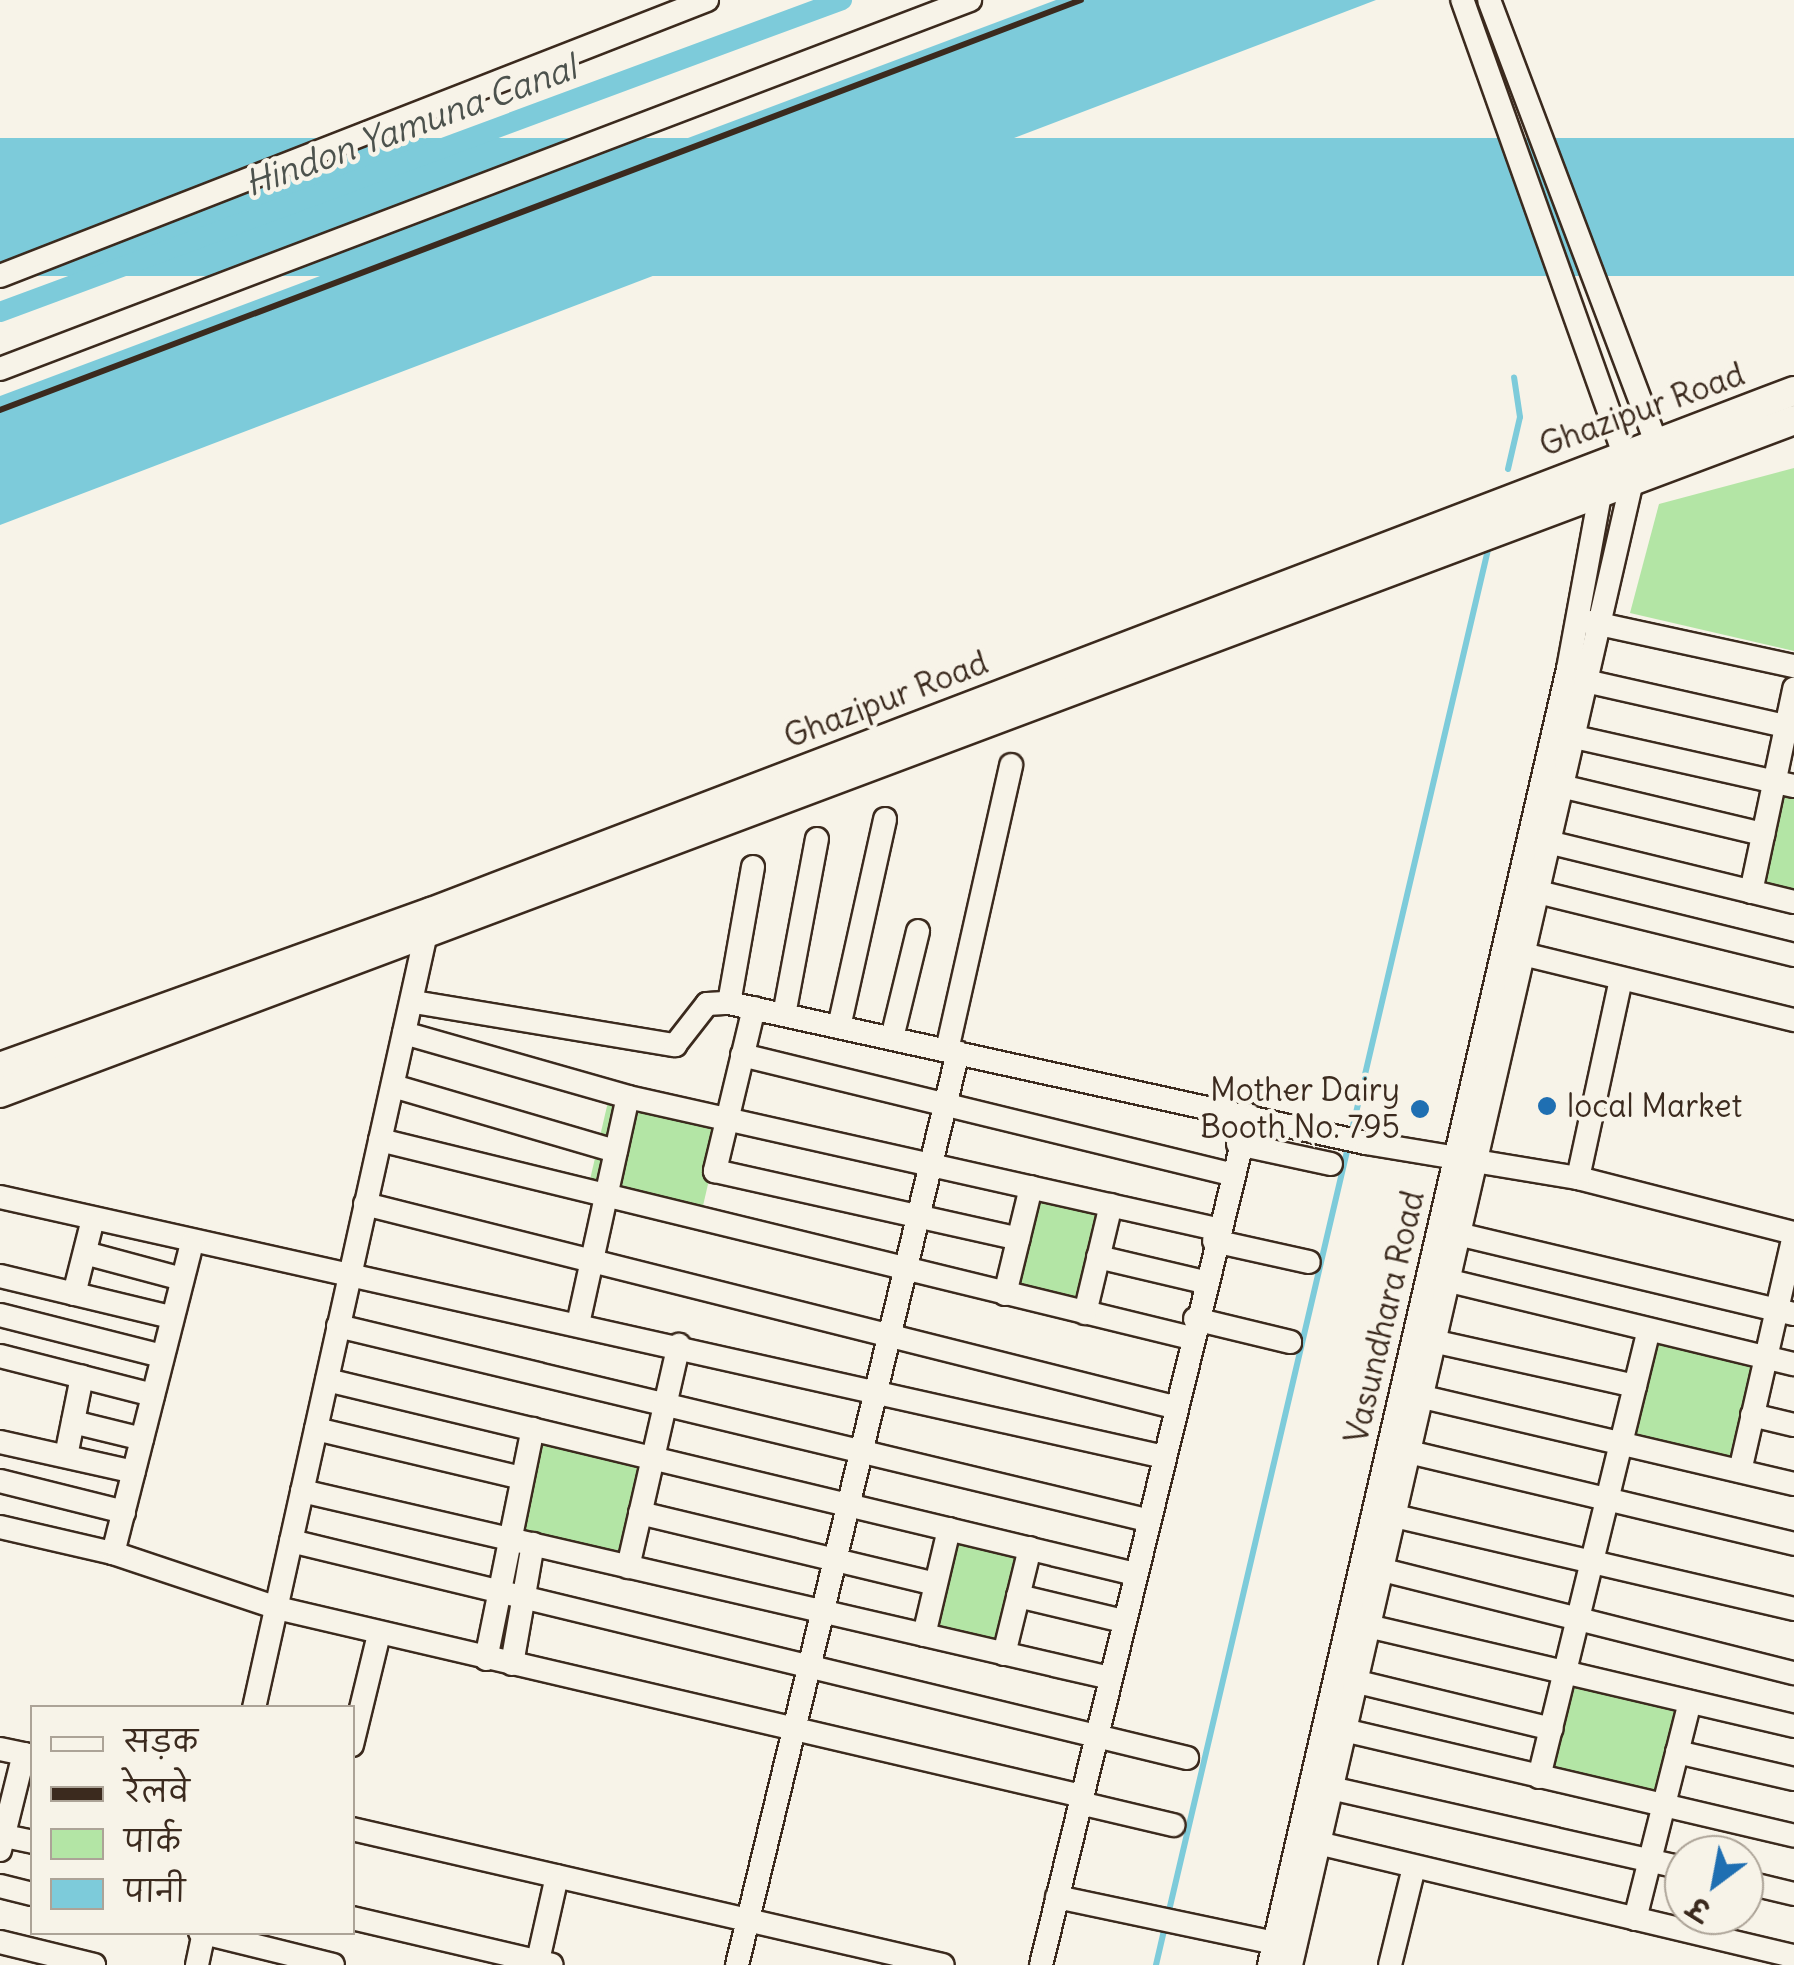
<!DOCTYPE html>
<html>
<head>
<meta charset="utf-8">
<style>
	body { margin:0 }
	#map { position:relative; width:1794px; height:1965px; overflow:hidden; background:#f7f3e8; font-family:Delius,"Playpen Sans Deva",sans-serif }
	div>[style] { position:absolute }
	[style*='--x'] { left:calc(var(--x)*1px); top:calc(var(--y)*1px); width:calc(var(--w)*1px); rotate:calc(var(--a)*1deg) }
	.green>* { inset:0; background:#b3e5a5; transform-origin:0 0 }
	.water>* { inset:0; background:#7dcbda; transform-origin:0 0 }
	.stream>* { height:6px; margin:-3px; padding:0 3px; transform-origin:3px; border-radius:3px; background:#7dcbda }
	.canal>* { height:20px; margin:-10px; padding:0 10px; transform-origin:10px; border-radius:10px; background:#7dcbda }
	.roads { filter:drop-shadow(2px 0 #3b2a1e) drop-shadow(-2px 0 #3b2a1e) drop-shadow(0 2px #3b2a1e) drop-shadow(0 -2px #3b2a1e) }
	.minor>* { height:22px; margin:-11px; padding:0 11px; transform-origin:11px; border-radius:11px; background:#f7f3e8 }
	.major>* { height:28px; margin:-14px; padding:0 14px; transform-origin:14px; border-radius:14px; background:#f7f3e8 }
	.rail>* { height:6px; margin:-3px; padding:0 3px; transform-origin:3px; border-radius:3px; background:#3b2a1e }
	.dots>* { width:28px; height:28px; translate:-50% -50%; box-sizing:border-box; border:5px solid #f7f3e8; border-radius:50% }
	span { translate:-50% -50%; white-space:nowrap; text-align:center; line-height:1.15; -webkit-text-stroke:9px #f7f3e8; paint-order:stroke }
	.street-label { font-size:32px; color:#3b2a1e }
	.poi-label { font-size:32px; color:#3b2a1e }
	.right { translate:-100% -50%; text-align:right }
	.left { translate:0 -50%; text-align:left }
	.water-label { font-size:35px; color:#4c524d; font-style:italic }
	.legend { position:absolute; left:30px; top:1705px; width:325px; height:230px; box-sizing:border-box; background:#f7f3e8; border:2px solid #aca397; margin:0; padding:12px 18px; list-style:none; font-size:30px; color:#3b2a1e }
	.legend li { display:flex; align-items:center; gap:20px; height:50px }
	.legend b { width:50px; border:2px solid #aca397 }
	.north { position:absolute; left:1664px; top:1835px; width:100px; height:100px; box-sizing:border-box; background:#f7f3e8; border:2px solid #aca397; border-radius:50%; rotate:212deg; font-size:28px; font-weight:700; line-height:40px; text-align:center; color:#3b2a1e }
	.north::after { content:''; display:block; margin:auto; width:35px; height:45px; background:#1f6fb2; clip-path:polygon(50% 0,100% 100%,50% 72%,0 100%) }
</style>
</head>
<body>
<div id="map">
	<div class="green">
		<div style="clip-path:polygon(1794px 468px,1794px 651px,1630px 613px,1659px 504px)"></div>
		<div style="clip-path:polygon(1776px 785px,1794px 790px,1794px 895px,1753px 885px)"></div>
		<div style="left:610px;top:1093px;width:116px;height:102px;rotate:13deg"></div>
		<div style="left:1035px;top:1199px;width:66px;height:93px;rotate:14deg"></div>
		<div style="left:1648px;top:1338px;width:117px;height:102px;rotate:14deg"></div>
		<div style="left:535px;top:1429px;width:116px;height:102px;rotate:14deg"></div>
		<div style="left:956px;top:1534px;width:66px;height:93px;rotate:14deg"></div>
		<div style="left:1569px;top:1673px;width:117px;height:102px;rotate:14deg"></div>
	</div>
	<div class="water">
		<div style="clip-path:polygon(1056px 0,1376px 0,0 525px,0 396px)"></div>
		<div style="left:1794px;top:138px;width:138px;height:1922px;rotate:90deg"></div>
	</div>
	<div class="stream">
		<div style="--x:1508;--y:469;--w:53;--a:-77"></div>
		<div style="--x:1520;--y:417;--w:40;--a:-98.5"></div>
		<div style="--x:1168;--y:1915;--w:1402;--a:-76.81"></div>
		<div style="--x:1156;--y:1965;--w:39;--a:-77"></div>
	</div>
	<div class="canal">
		<div style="--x:0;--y:312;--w:898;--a:-20.33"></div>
	</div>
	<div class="roads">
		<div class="minor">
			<div style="--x:0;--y:276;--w:759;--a:-21.32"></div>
			<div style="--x:0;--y:369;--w:1038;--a:-20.83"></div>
			<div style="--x:1590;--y:622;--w:209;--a:12.2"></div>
			<div style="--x:1590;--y:682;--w:209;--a:12.7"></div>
			<div style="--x:1579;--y:738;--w:220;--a:12.6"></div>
			<div style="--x:1565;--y:787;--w:204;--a:13.4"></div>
			<div style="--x:1552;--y:843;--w:249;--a:13.7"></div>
			<div style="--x:1538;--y:892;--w:264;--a:13.8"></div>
			<div style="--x:1751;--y:892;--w:208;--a:-78"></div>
			<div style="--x:1527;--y:955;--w:275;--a:13.7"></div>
			<div style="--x:414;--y:1002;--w:265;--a:9.4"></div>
			<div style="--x:675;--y:1045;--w:52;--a:-52"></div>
			<div style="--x:707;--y:1004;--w:22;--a:-3"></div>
			<div style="--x:729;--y:1003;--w:652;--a:12.4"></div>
			<div style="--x:1366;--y:1143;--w:215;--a:9.4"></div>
			<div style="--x:1578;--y:1178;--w:223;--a:14.3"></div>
			<div style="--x:729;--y:1003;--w:138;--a:-80"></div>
			<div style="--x:754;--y:1008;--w:168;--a:103.5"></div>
			<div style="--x:715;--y:1171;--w:311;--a:12.6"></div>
			<div style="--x:784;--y:1015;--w:179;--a:-79.4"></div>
			<div style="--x:839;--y:1027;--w:213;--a:-77.5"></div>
			<div style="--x:404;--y:1033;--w:233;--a:15.9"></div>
			<div style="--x:628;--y:1097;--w:603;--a:12.65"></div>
			<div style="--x:892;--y:1038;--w:110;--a:-76.3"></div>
			<div style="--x:947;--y:1050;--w:292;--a:-77.3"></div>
			<div style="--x:742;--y:1055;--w:502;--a:13.7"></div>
			<div style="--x:393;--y:1086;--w:232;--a:16.3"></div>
			<div style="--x:380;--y:1140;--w:835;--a:13.72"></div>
			<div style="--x:1238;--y:1144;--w:95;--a:12.1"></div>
			<div style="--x:1578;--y:1178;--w:204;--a:-77.8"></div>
			<div style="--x:0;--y:1197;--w:1193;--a:12.59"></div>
			<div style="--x:365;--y:1204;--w:834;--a:14.09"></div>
			<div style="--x:1462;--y:1235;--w:341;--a:13.4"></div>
			<div style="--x:1214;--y:1241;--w:97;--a:12.5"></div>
			<div style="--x:85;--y:1253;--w:100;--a:15"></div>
			<div style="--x:1098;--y:1257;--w:109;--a:13.3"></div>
			<div style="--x:0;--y:1276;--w:176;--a:13.5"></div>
			<div style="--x:1450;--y:1281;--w:354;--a:13.6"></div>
			<div style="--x:74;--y:1294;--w:77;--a:-75.8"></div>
			<div style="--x:1005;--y:1294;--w:110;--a:-76.3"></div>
			<div style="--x:1085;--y:1313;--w:111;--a:-76.5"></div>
			<div style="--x:0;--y:1315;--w:167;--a:14.2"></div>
			<div style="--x:1195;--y:1319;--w:98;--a:13.6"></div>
			<div style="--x:578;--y:1324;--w:232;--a:-77.6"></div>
			<div style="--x:338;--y:1326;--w:832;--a:13.49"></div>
			<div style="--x:1437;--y:1342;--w:203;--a:12.5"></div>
			<div style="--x:0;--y:1356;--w:158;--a:14.3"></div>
			<div style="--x:327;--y:1380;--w:831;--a:13.5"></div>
			<div style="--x:1423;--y:1397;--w:381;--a:13.2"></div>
			<div style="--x:1752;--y:1415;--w:43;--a:13.4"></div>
			<div style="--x:73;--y:1422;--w:71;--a:13.8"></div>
			<div style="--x:316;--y:1429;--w:211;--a:13.4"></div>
			<div style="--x:0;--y:1442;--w:137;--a:12.6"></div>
			<div style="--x:1413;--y:1453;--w:392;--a:13.4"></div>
			<div style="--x:66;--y:1456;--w:81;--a:-78.6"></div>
			<div style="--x:1740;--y:1471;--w:241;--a:-77.1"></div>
			<div style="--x:0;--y:1481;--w:128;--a:14"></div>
			<div style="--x:302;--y:1491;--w:829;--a:13.03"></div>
			<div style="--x:640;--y:1513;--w:303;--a:13.5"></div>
			<div style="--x:1399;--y:1517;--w:406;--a:13.1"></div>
			<div style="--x:0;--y:1527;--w:116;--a:13"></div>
			<div style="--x:113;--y:1553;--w:173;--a:18.5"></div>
			<div style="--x:277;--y:1608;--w:827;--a:13.15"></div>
			<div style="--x:291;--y:1541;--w:922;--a:13.61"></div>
			<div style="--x:113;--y:1553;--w:321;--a:-75.7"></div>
			<div style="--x:628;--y:1567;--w:228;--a:-77.1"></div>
			<div style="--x:1387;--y:1571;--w:420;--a:14.1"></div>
			<div style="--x:1018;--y:1596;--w:108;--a:13.4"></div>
			<div style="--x:1372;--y:1627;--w:433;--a:13.2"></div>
			<div style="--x:924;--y:1635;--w:109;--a:-76.7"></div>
			<div style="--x:1004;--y:1654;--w:109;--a:-76.2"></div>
			<div style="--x:486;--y:1659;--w:235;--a:-78.5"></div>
			<div style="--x:512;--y:1664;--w:122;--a:-80.1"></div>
			<div style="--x:1362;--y:1683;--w:195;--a:13.6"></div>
			<div style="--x:254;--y:1708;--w:807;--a:-77.48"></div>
			<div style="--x:1348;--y:1731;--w:458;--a:13.2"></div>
			<div style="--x:352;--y:1745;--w:114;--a:-76.3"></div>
			<div style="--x:0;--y:1749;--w:33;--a:12"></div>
			<div style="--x:1677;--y:1752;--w:120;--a:13"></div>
			<div style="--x:1539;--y:1777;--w:460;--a:-76.2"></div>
			<div style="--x:1335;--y:1789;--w:358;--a:12.8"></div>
			<div style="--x:1080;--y:1803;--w:96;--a:13.3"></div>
			<div style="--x:352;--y:1829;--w:606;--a:12.96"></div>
			<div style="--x:0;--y:1835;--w:33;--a:12"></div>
			<div style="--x:1318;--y:1843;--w:489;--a:13.4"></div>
			<div style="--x:0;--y:1850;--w:99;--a:-76"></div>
			<div style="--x:1744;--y:1882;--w:51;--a:13.5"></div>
			<div style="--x:0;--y:1886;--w:33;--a:14"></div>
			<div style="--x:1057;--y:1897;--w:237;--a:11.9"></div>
			<div style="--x:352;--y:1918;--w:205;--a:13.2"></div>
			<div style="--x:1635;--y:1919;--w:224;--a:-75.8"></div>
			<div style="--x:200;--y:1932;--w:137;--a:13.9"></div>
			<div style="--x:0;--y:1942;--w:97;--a:13.7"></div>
			<div style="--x:197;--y:1965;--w:34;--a:-78"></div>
			<div style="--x:537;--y:1965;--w:91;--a:-77.3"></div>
			<div style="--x:737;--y:1965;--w:939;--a:-76.39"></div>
			<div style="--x:1041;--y:1965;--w:875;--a:-76.25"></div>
			<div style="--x:1269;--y:1965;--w:1330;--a:-77.01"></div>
			<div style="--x:1568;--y:669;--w:178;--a:-79.6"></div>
			<div style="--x:1600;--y:494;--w:47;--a:-59"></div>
			<div style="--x:1624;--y:454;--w:482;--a:-109.6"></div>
			<div style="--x:1291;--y:1965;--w:1523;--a:-77.06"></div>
			<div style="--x:1632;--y:481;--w:46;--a:-58.4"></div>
			<div style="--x:1656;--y:442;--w:472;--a:-110.7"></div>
			<div style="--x:1390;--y:1965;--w:101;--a:-76.2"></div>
		</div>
		<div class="major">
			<div style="--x:0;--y:1067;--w:458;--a:-19.8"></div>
			<div style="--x:431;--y:912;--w:1459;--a:-20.92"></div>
			<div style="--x:0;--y:1093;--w:1916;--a:-20.56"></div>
		</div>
	</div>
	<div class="rail">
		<div style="--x:0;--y:410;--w:1156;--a:-20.77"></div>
	</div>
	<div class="dots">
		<div style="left:1547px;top:1106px;background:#1f6fb2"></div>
		<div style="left:1420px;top:1109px;background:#1f6fb2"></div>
	</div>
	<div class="street-label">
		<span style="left:1642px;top:410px;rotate:-20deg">Ghazipur Road</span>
		<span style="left:886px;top:700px;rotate:-21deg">Ghazipur Road</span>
		<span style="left:1385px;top:1317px;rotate:-77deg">Vasundhara Road</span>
	</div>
	<div class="poi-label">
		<span class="right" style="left:1400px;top:1109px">Mother Dairy<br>Booth No. 795</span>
		<span class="left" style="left:1567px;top:1106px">local Market</span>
	</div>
	<div class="water-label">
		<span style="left:410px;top:125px;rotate:-20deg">Hindon Yamuna Canal</span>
	</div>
	<ul class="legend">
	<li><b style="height:12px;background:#f7f3e8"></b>सड़क</li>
	<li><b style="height:12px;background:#3b2a1e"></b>रेलवे</li>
	<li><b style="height:28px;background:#b3e5a5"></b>पार्क</li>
	<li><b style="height:28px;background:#7dcbda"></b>पानी</li>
	</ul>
	<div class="north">उ</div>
</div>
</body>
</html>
